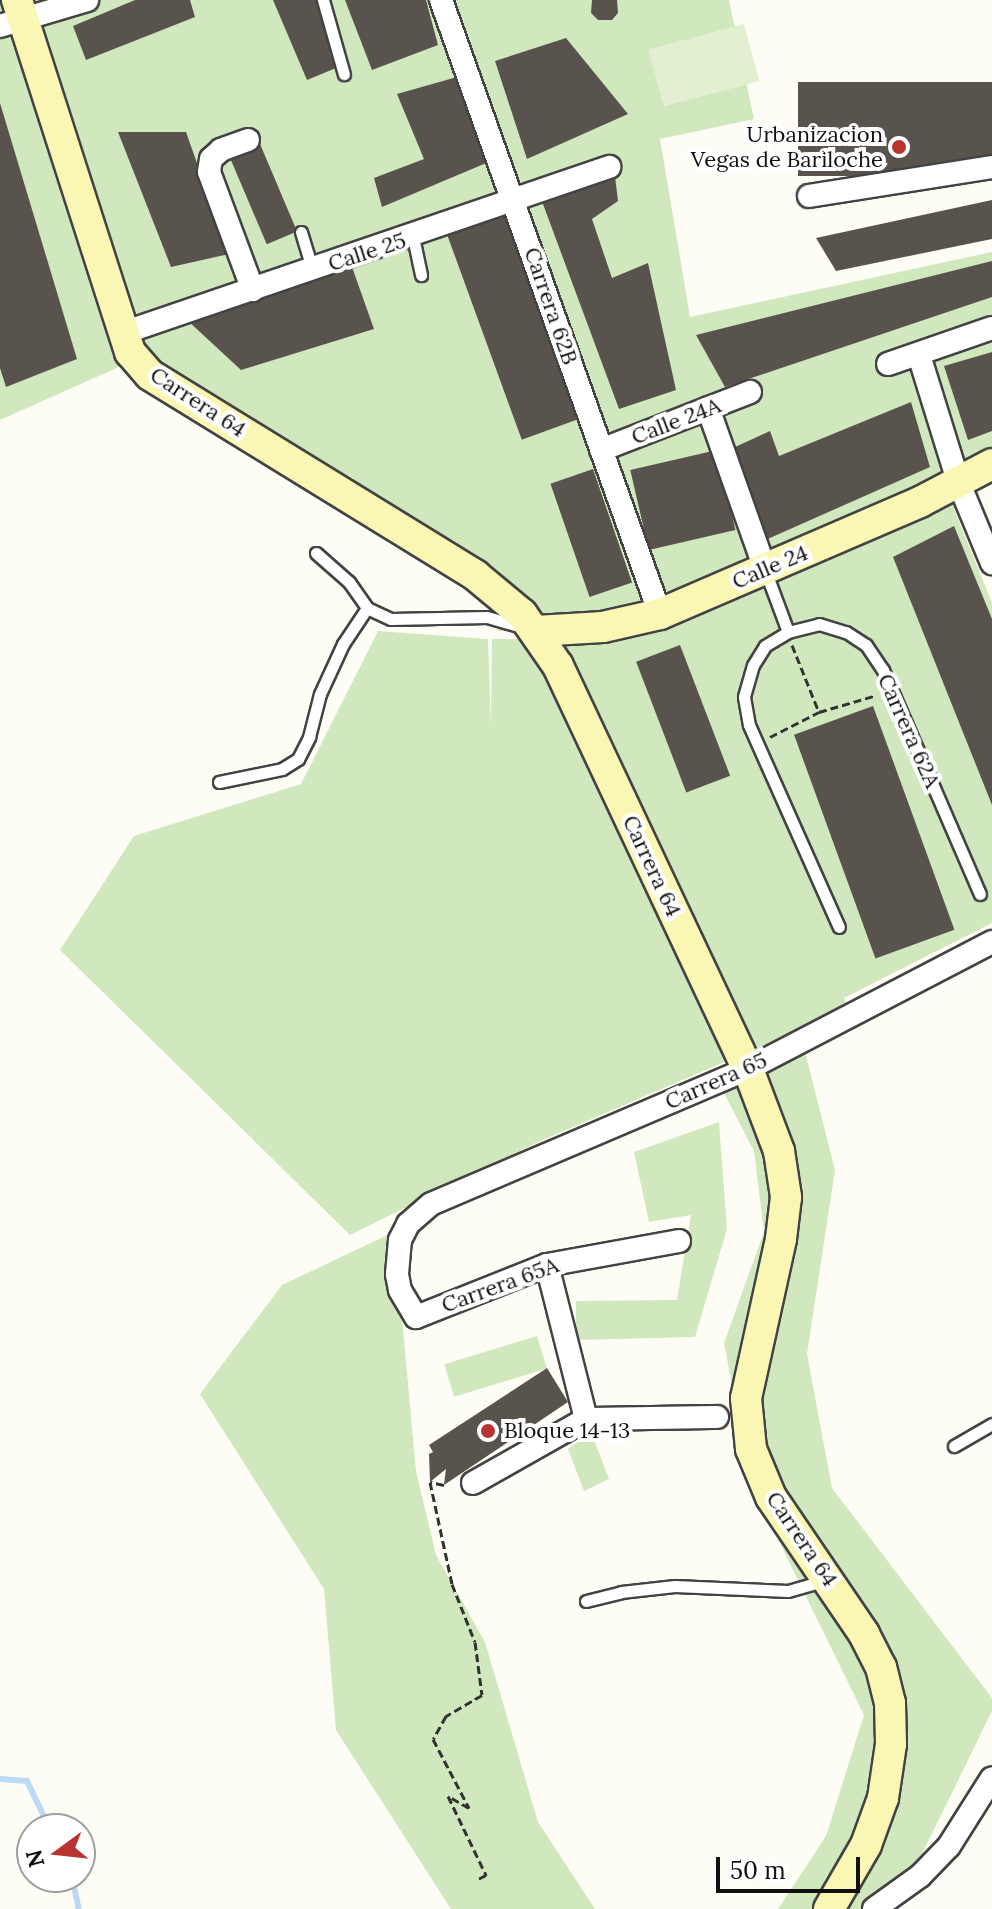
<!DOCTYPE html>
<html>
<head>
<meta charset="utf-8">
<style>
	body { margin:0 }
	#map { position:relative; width:992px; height:1909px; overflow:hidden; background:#fefdf5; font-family:Lora,serif }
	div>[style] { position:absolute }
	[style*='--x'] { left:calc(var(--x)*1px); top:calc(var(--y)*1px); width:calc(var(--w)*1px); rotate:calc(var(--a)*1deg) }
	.green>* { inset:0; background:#d1e8bf; transform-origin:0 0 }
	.pitch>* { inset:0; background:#e3efd1; transform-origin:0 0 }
	.stream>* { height:6px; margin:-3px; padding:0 3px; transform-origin:3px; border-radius:3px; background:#bcdaf3 }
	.building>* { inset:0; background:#59534d; transform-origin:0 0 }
	.path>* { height:3px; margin-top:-1.5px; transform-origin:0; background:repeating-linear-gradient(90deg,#323232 0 8px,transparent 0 12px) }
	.roads { filter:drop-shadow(2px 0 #434343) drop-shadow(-2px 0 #434343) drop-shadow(0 2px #434343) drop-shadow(0 -2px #434343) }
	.lane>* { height:11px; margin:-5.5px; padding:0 5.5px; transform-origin:5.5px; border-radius:5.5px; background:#fff }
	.street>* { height:22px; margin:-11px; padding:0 11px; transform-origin:11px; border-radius:11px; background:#fff }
	.secondary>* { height:30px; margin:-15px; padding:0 15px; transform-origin:15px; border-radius:15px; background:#faf7b4 }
	.dots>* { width:22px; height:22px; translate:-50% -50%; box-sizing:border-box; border:4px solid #fff; border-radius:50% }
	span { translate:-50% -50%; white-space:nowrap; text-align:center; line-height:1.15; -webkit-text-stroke:8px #fff; paint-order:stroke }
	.poi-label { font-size:22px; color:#101010 }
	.right { translate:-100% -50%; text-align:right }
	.left { translate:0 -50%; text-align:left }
	.street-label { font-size:22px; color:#101010 }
	.north { position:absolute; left:16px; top:1813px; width:80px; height:80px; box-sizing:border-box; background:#fff; border:2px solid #9f9f9f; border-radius:50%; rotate:255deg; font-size:22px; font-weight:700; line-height:32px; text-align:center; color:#101010 }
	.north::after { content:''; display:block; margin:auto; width:28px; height:36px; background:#b93330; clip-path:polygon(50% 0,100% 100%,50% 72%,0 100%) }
	.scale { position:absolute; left:716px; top:1857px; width:144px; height:36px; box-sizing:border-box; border:4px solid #101010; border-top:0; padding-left:10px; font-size:24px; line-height:28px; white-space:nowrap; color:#101010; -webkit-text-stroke:6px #fff; paint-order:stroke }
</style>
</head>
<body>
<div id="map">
	<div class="green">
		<div style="clip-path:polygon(0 0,729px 0,754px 119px,660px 139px,690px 317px,992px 252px,992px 451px,974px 459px,954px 509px,992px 603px,992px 923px,844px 998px,846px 1004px,764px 1045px,536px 1143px,350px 1235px,60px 950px,134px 836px,301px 784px,378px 631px,488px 639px,491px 726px,492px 639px,538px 639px,569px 629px,498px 631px,488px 592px,180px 410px,121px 366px,0 420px)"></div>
		<div style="clip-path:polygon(800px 1032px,835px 1170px,807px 1354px,832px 1488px,992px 1698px,992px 1711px,895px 1909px,778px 1909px,826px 1836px,864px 1715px,751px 1484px,724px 1343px,764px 1232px,754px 1151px,713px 1072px)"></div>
		<div style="clip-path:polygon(719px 1122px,727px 1229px,695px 1337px,576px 1340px,576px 1301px,677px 1300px,691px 1215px,649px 1222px,634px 1152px)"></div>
		<div style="clip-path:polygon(396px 1231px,386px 1275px,400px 1297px,416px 1471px,436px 1555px,485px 1642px,538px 1822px,595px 1909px,451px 1909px,336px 1730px,324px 1589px,200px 1394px,282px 1285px)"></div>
		<div style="left:537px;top:1336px;width:34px;height:97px;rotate:73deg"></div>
		<div style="clip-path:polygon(591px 1432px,609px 1479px,584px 1491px,568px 1449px)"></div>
	</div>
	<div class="pitch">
		<div style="left:744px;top:24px;width:59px;height:99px;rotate:75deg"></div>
	</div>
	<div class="stream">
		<div style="--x:0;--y:1779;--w:27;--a:4"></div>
		<div style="--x:27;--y:1781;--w:53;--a:64.4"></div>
		<div style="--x:72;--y:1877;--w:33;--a:78"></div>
	</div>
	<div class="building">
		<div style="clip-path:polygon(135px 0,190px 0,195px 17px,86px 60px,73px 26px)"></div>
		<div style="clip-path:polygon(273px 0,317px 0,336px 68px,307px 80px)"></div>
		<div style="clip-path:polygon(345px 0,426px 0,438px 45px,372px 70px)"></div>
		<div style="clip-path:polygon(592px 0,617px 0,618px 13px,612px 20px,598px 20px,591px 13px)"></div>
		<div style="clip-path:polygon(566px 38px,628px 114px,527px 159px,495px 61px)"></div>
		<div style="clip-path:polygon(464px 75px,491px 161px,382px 207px,374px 178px,424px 159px,397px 94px)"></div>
		<div style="left:992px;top:82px;width:94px;height:194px;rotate:90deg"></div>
		<div style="clip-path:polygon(0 103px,77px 359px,6px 387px,0 368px)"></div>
		<div style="clip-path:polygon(118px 132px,186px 132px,229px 254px,171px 267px)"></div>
		<div style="left:260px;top:144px;width:95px;height:33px;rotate:67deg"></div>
		<div style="clip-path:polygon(615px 176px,618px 201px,592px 219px,612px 278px,648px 263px,676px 390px,619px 409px,540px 196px)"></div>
		<div style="clip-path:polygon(992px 200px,992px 239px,836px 271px,816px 238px)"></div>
		<div style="left:513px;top:211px;width:218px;height:70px;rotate:70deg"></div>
		<div style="clip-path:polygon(992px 261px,992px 297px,725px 387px,696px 335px)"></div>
		<div style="clip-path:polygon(352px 267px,374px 329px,241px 370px,187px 320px)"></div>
		<div style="clip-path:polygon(992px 352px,992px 431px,968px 440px,944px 366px)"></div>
		<div style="clip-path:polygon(911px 402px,930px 467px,761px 542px,733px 448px,770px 431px,779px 456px)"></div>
		<div style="left:717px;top:450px;width:82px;height:89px;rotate:77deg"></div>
		<div style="left:593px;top:469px;width:120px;height:45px;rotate:71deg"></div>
		<div style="clip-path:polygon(954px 526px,992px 619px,992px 805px,893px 557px)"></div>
		<div style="left:680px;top:645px;width:140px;height:47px;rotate:69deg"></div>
		<div style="left:873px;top:706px;width:238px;height:84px;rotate:70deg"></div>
		<div style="clip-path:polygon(547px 1368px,568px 1402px,444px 1485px,446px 1469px,430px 1482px,429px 1454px,433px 1452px,429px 1445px)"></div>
	</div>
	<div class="path">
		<div style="--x:792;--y:645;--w:72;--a:68.1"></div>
		<div style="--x:770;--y:737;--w:55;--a:-27"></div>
		<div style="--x:819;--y:712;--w:60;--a:-16.3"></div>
		<div style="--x:444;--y:1485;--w:14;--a:-168"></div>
		<div style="--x:430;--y:1482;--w:104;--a:77.8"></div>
		<div style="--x:452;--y:1584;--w:62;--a:68.4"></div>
		<div style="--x:475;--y:1642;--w:53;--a:82.5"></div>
		<div style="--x:482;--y:1695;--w:42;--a:149.7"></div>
		<div style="--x:446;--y:1716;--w:26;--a:119"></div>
		<div style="--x:433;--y:1739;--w:78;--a:62.4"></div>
		<div style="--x:469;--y:1808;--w:24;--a:-150"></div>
		<div style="--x:448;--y:1796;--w:88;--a:64.3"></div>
		<div style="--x:486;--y:1875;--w:11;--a:153"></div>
	</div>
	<div class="roads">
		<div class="lane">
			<div style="--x:323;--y:0;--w:77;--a:74.2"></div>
			<div style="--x:301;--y:232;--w:39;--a:73"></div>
			<div style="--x:413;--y:237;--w:39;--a:78"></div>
			<div style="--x:316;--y:553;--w:44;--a:41.3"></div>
			<div style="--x:349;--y:582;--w:32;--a:55"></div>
			<div style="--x:367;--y:608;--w:26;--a:25"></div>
			<div style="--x:391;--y:619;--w:96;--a:-1.2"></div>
			<div style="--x:487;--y:617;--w:37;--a:16"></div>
			<div style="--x:765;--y:570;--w:66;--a:69.6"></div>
			<div style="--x:788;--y:632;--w:32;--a:-14"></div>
			<div style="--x:819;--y:624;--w:28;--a:17"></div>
			<div style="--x:846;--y:632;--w:24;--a:33"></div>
			<div style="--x:866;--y:645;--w:30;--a:56"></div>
			<div style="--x:883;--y:670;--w:244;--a:66.6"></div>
			<div style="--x:788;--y:632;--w:27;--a:149"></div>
			<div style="--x:765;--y:646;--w:22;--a:122"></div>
			<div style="--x:753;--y:665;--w:33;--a:106"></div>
			<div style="--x:744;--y:697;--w:28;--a:80"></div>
			<div style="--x:749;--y:725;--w:221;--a:66"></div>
			<div style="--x:219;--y:782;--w:64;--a:-11.7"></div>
			<div style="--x:282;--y:769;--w:19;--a:-32"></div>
			<div style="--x:298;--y:759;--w:25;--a:-63"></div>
			<div style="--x:309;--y:737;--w:44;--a:-75.7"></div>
			<div style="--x:320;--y:694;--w:55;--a:-65.3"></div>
			<div style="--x:343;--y:644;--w:43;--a:-56.3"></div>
			<div style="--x:954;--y:1446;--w:44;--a:-30.1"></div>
			<div style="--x:586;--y:1601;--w:36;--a:-14"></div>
			<div style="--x:621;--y:1592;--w:54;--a:-6.3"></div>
			<div style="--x:675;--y:1586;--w:113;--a:2.5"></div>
			<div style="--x:788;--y:1591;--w:40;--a:-16"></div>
		</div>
		<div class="street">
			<div style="--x:441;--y:0;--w:652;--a:70.37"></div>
			<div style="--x:0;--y:26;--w:91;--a:-16.6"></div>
			<div style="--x:248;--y:140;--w:29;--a:160"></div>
			<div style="--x:221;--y:150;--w:13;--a:138"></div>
			<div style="--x:211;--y:159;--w:13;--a:99"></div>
			<div style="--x:209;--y:172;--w:126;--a:69.6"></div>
			<div style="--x:809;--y:196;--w:185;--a:-9"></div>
			<div style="--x:123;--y:333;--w:514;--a:-18.86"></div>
			<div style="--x:919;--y:355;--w:132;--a:72.8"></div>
			<div style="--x:958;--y:481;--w:89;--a:67.5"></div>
			<div style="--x:888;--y:364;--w:110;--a:-19.1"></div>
			<div style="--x:708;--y:408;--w:171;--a:70.5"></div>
			<div style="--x:601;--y:450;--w:160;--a:-21.3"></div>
			<div style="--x:679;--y:1241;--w:134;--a:169.7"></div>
			<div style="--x:547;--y:1265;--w:141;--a:158.3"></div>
			<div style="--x:416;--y:1317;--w:31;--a:-121"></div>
			<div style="--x:400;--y:1290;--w:16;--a:-101"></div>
			<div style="--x:397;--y:1274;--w:34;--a:-85"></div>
			<div style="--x:400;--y:1240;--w:18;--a:-63"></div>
			<div style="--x:408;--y:1224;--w:30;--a:-41"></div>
			<div style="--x:431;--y:1204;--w:345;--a:-23.1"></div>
			<div style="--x:748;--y:1069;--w:275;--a:-27.5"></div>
			<div style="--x:547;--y:1265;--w:159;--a:75.8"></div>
			<div style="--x:473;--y:1483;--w:130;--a:-29.5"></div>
			<div style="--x:586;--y:1419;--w:131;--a:-0.9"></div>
			<div style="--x:874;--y:1909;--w:57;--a:-35.7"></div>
			<div style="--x:920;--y:1876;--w:42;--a:-46"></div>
			<div style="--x:949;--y:1846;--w:80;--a:-57.7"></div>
		</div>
		<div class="secondary">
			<div style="--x:17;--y:0;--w:370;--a:72.2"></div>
			<div style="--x:130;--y:352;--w:30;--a:49"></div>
			<div style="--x:150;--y:375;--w:382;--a:31.6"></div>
			<div style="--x:475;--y:575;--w:61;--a:39.7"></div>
			<div style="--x:522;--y:614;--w:63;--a:55.3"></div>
			<div style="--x:558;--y:666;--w:446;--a:64.8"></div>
			<div style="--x:748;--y:1069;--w:88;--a:69.3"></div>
			<div style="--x:779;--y:1151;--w:47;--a:81.3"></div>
			<div style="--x:786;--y:1197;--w:42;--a:96.8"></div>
			<div style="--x:781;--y:1239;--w:163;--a:102.4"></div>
			<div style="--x:746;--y:1398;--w:51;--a:84.4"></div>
			<div style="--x:751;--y:1449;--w:52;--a:67.4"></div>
			<div style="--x:771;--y:1497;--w:166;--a:55.8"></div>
			<div style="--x:864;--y:1634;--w:37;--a:63"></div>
			<div style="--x:881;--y:1667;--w:37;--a:76"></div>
			<div style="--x:890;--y:1703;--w:41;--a:88.6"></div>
			<div style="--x:891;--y:1744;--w:55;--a:98.4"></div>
			<div style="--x:883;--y:1798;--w:50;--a:109.9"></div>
			<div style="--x:866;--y:1845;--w:74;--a:120"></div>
			<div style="--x:536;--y:631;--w:67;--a:-3.4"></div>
			<div style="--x:603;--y:627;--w:58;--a:-12.8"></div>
			<div style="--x:660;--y:614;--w:283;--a:-23.3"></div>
			<div style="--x:920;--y:502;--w:81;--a:-27.8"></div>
		</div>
	</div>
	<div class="dots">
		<div style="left:899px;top:147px;background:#b93330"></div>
		<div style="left:488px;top:1431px;background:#b93330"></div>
	</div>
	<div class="poi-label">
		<span class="right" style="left:883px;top:147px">Urbanizacion<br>Vegas de Bariloche</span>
		<span class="left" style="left:504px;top:1431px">Bloque 14-13</span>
	</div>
	<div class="street-label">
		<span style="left:367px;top:252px;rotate:-18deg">Calle 25</span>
		<span style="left:551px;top:306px;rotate:71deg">Carrera 62B</span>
		<span style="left:198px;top:402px;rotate:33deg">Carrera 64</span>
		<span style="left:676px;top:421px;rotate:-21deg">Calle 24A</span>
		<span style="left:770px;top:567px;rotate:-23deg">Calle 24</span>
		<span style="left:909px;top:731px;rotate:66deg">Carrera 62A</span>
		<span style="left:652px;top:866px;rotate:65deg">Carrera 64</span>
		<span style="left:716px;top:1081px;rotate:-24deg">Carrera 65</span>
		<span style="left:500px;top:1285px;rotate:-20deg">Carrera 65A</span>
		<span style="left:802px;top:1539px;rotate:56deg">Carrera 64</span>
	</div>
	<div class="north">N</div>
	<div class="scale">50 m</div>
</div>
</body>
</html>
